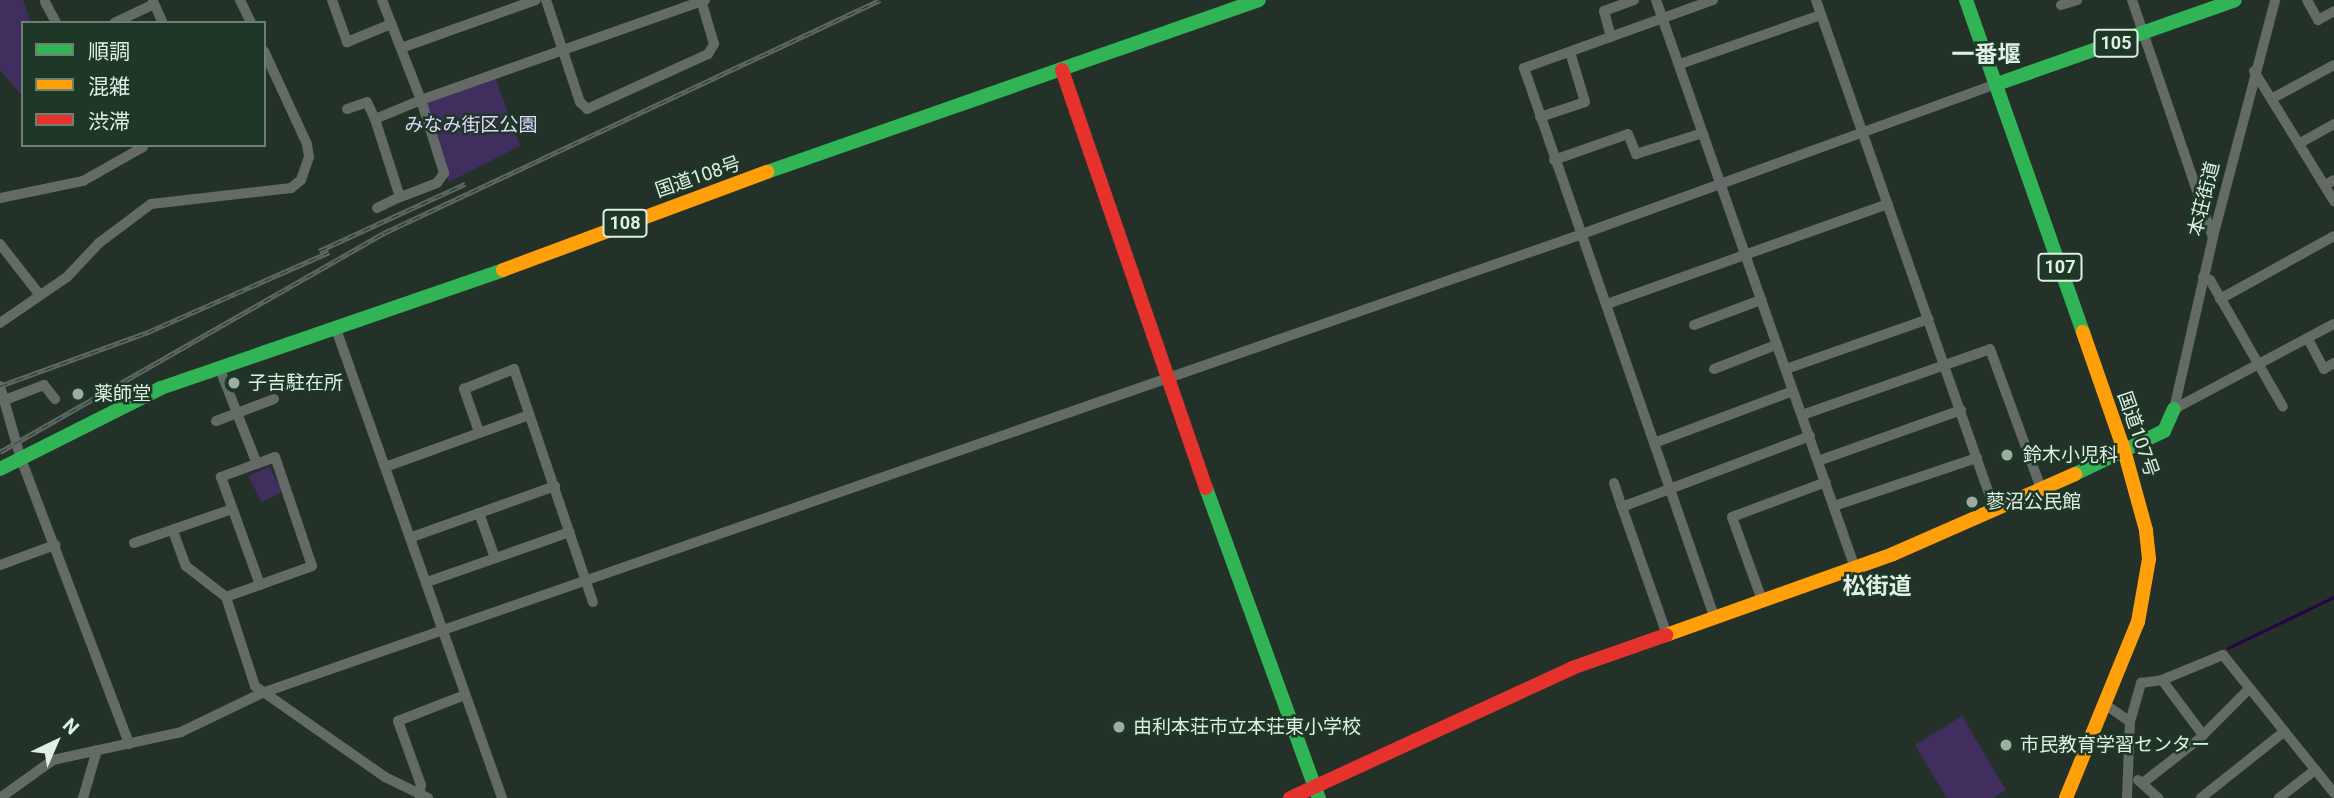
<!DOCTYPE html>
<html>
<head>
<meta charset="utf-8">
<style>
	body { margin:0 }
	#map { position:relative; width:2334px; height:798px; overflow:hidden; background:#243128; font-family:Roboto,"Noto Sans JP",sans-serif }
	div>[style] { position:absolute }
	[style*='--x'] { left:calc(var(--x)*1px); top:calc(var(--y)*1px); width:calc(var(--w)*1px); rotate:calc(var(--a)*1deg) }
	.green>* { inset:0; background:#402f5e; transform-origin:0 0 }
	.stream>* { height:2.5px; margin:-1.25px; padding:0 1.25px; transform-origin:1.25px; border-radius:1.25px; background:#230642 }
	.street>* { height:10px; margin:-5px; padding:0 5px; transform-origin:5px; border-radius:5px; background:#646a65 }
	.fast>* { height:14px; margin:-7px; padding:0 7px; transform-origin:7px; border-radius:7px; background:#30b455 }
	.slow>* { height:14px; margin:-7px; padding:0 7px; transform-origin:7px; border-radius:7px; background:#ff9f0a }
	.jam>* { height:14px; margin:-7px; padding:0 7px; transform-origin:7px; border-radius:7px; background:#e5322d }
	.rail>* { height:5px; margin-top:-2.5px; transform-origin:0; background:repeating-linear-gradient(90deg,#1e3726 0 8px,#606762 0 16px); box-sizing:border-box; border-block:2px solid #606762 }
	.dots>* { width:19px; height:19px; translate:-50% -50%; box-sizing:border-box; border:4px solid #1e3726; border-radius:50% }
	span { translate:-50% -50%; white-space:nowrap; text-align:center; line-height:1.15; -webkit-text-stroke:5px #1e3726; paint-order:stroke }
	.shield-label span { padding:2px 5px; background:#1e3726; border:2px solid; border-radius:5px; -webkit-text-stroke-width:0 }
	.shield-label { font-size:18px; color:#e0efe4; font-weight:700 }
	.park-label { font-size:19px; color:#e2d6ff }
	.street-label { font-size:19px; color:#e0efe4 }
	.poi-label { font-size:19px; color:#e0efe4 }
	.left { translate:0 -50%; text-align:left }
	.quarter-label { font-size:23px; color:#e0efe4; font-weight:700 }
	.legend { position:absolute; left:21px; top:21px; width:245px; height:126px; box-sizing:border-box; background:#1e3726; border:2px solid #6c8172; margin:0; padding:9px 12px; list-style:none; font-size:21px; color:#e0efe4 }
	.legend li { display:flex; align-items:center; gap:14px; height:35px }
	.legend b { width:35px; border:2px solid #6c8172 }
	.north { position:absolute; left:21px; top:707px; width:70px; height:70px; -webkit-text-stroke:5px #1e3726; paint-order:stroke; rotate:44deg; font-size:19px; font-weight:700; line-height:28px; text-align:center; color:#e0efe4 }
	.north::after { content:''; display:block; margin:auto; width:24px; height:32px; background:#e0efe4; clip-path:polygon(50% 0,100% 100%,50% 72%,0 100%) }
</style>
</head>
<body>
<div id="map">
	<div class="green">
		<div style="clip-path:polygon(0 0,23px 0,31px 23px,23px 23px,23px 97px,0 70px)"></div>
		<div style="clip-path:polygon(495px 77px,520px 146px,449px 182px,424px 102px)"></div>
		<div style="left:269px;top:466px;width:29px;height:23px;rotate:63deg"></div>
		<div style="clip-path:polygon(1962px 716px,2006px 790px,1993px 798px,1947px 798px,1915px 745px)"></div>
	</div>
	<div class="stream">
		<div style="--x:2228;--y:648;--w:118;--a:-25.7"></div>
	</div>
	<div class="street">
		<div style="--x:240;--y:0;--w:25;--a:64"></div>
		<div style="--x:332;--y:0;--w:45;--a:70.3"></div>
		<div style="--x:347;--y:42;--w:48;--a:-22.2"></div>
		<div style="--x:382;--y:0;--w:107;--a:68.7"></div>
		<div style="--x:421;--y:100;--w:77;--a:72.5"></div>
		<div style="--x:444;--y:173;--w:12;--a:125"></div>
		<div style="--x:437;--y:183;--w:40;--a:159"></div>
		<div style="--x:400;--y:197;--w:82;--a:-107.8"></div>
		<div style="--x:375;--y:119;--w:50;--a:-22.4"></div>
		<div style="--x:421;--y:100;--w:301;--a:-19.4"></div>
		<div style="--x:546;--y:0;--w:108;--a:71.6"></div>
		<div style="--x:580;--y:102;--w:10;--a:45"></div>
		<div style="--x:587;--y:109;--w:133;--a:-24.4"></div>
		<div style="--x:708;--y:54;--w:12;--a:-59"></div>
		<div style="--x:714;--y:44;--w:46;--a:-106.5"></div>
		<div style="--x:1656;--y:0;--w:602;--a:70.69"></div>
		<div style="--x:1713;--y:0;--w:201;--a:160.2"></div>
		<div style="--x:1524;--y:68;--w:580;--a:70.88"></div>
		<div style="--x:1816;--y:0;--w:541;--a:70.69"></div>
		<div style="--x:2132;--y:0;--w:248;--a:71.2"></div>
		<div style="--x:2307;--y:0;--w:23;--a:61"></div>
		<div style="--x:2318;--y:20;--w:18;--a:-29"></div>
		<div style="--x:153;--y:1;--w:24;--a:66"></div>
		<div style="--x:45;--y:2;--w:24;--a:62"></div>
		<div style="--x:2061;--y:5;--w:17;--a:-17"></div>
		<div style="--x:114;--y:23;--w:44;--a:-25.4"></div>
		<div style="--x:1611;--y:37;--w:27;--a:-105"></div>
		<div style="--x:1604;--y:11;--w:32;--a:-20"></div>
		<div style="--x:401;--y:48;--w:143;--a:-19.6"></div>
		<div style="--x:1680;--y:64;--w:149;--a:-19.2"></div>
		<div style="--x:2254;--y:71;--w:153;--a:58.4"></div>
		<div style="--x:2273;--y:98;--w:69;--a:-28.4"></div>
		<div style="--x:347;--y:109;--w:21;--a:-19"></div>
		<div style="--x:367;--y:102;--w:19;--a:65"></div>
		<div style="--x:1540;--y:117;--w:47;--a:-18.4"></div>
		<div style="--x:1585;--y:102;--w:52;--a:-106.7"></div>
		<div style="--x:2300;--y:143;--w:39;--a:-29"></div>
		<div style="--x:1554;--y:160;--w:78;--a:-19.4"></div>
		<div style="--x:1628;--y:134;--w:22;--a:68"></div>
		<div style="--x:1636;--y:154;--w:70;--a:-17.4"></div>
		<div style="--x:2325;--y:185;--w:10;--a:-29"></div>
		<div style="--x:0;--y:198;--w:85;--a:-11.6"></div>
		<div style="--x:83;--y:181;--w:69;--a:-29.5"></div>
		<div style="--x:377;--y:208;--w:25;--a:-26"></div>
		<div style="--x:0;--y:244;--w:63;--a:52"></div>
		<div style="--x:2203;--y:277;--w:8;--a:23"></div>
		<div style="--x:2210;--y:280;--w:146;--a:60.1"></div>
		<div style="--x:2220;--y:299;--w:130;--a:-28.9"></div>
		<div style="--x:1607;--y:304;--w:298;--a:-19.6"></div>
		<div style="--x:0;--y:323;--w:81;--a:-34.5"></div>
		<div style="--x:67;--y:277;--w:47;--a:-46.7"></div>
		<div style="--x:99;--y:243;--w:65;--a:-36.9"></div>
		<div style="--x:151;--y:204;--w:141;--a:-6.5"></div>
		<div style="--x:291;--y:188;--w:13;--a:-39"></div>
		<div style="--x:301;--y:180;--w:24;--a:-71"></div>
		<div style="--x:309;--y:157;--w:13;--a:-99"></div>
		<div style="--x:307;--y:144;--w:102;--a:-114.8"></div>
		<div style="--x:1694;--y:325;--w:72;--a:-20.5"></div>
		<div style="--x:336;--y:329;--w:498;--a:70.5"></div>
		<div style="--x:2308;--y:339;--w:34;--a:62"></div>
		<div style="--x:2324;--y:369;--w:12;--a:-31"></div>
		<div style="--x:219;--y:367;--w:104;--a:68.6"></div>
		<div style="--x:1714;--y:369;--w:66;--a:-21.2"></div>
		<div style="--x:1786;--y:369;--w:151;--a:-19.3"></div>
		<div style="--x:0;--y:386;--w:76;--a:74"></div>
		<div style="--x:21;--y:459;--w:305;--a:69.2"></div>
		<div style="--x:5;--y:400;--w:42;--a:-21"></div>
		<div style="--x:44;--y:385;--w:18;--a:52"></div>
		<div style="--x:2174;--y:409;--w:176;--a:-77.2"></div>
		<div style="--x:2213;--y:237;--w:245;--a:-75.3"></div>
		<div style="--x:2174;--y:409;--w:181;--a:-28"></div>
		<div style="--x:1802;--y:415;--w:199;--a:-19.3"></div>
		<div style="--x:1990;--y:349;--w:148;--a:69.9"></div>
		<div style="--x:216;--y:421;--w:62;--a:-20.8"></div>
		<div style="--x:479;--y:432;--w:46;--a:-109.2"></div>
		<div style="--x:464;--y:389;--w:54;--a:-21.8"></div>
		<div style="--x:514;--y:369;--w:246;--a:71.3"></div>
		<div style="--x:1654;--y:443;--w:148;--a:-20.5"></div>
		<div style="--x:1818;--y:461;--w:152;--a:-19.6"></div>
		<div style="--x:388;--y:466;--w:150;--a:-19.9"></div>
		<div style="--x:1614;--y:483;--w:25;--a:72"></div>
		<div style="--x:1834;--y:506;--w:151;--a:-18.6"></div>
		<div style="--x:479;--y:513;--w:48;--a:70.4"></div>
		<div style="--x:173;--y:531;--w:37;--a:70"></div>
		<div style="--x:186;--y:566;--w:51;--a:37.8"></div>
		<div style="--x:226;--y:597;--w:94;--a:72"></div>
		<div style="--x:255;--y:686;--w:159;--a:35"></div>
		<div style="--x:385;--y:777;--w:48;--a:26"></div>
		<div style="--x:412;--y:537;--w:152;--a:-19.6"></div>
		<div style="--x:134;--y:543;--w:104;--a:-19.1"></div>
		<div style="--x:0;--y:565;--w:59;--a:-20"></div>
		<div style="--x:427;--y:582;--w:151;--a:-19.3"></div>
		<div style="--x:226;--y:597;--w:91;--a:-19.8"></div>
		<div style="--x:312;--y:566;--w:115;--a:-108.7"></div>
		<div style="--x:275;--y:457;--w:58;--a:159.7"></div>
		<div style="--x:221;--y:477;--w:115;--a:70.1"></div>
		<div style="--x:1762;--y:600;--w:88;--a:-109.9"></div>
		<div style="--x:1732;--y:517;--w:100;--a:-20.4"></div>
		<div style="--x:1666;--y:632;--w:133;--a:-109.4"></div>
		<div style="--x:1622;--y:507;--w:201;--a:-20.7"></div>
		<div style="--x:2162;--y:680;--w:69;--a:53.3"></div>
		<div style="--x:2203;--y:735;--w:66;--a:-45"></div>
		<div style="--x:2106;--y:705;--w:29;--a:35"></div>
		<div style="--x:2130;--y:722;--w:76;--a:92.3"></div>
		<div style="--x:2130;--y:722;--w:41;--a:-74.2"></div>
		<div style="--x:2141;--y:683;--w:21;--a:-8"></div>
		<div style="--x:2162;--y:680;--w:66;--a:-22.3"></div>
		<div style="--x:2223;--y:655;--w:177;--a:51.2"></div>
		<div style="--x:2138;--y:780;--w:27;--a:42"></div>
		<div style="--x:2144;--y:782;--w:70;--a:-38"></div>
		<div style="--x:419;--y:795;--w:10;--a:-79"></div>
		<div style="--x:421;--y:785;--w:68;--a:-109.8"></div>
		<div style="--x:398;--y:721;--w:72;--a:-21.2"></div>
		<div style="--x:0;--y:798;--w:65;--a:-35.6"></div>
		<div style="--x:53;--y:760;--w:131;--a:-12.3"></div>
		<div style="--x:181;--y:732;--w:90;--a:-25.7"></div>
		<div style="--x:262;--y:693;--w:1398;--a:-19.17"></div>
		<div style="--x:1582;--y:234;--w:441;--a:-19.9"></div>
		<div style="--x:83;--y:798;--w:50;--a:-73.7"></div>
		<div style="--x:2201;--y:798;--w:107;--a:-38.6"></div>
		<div style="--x:2279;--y:798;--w:46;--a:-37.9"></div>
	</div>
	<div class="fast">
		<div style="--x:1966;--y:0;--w:352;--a:70.6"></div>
		<div style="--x:1997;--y:84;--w:252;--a:-19.4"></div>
		<div style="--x:767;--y:172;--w:521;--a:-19.27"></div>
		<div style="--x:0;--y:469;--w:180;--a:-26.7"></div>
		<div style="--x:161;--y:388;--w:362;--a:-19"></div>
		<div style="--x:2075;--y:474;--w:99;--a:-25.8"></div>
		<div style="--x:2164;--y:431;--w:24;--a:-66"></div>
		<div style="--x:1206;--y:488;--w:330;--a:70"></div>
	</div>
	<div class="slow">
		<div style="--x:503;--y:270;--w:282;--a:-20.4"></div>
		<div style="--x:1666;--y:635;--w:241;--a:-19.6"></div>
		<div style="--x:1893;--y:554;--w:199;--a:-23.7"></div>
		<div style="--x:2066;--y:798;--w:190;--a:-67.8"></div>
		<div style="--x:2138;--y:622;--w:64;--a:-80.1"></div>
		<div style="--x:2149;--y:559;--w:29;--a:-96"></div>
		<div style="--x:2146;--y:530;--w:83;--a:-105.4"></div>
		<div style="--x:2124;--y:450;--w:125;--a:-109.2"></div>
	</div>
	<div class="jam">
		<div style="--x:1062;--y:70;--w:442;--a:71"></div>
		<div style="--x:1290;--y:798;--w:311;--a:-24.7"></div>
		<div style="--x:1572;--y:668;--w:100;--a:-19.3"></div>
	</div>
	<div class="rail">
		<div style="--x:319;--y:251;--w:161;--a:-24.7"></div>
		<div style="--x:0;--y:386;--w:158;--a:-20"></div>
		<div style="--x:148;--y:332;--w:198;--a:-23.8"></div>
		<div style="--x:0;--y:452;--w:442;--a:-29.7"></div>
		<div style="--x:384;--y:233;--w:548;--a:-25.16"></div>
	</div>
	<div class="dots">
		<div style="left:234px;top:383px;background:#9eaca2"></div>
		<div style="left:78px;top:394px;background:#9eaca2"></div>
		<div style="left:2007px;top:455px;background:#9eaca2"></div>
		<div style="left:1972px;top:502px;background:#9eaca2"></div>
		<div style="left:1119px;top:727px;background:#9eaca2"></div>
		<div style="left:2006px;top:745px;background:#9eaca2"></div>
	</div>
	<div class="shield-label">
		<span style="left:2116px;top:43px">105</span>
		<span style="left:625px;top:223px">108</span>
		<span style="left:2060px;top:267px">107</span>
	</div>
	<div class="park-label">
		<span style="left:471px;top:125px">みなみ街区公園</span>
	</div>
	<div class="street-label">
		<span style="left:698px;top:177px;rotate:-19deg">国道108号</span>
		<span style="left:2204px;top:199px;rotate:-76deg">本荘街道</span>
		<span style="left:2138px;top:434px;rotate:71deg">国道107号</span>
	</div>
	<div class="poi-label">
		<span class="left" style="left:248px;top:383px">子吉駐在所</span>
		<span class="left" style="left:94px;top:394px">薬師堂</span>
		<span class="left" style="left:2023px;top:455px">鈴木小児科</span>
		<span class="left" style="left:1986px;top:502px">蓼沼公民館</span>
		<span class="left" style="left:1133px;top:727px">由利本荘市立本荘東小学校</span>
		<span class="left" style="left:2020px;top:745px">市民教育学習センター</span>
	</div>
	<div class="quarter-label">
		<span style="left:1986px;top:55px">一番堰</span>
		<span style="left:1877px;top:587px">松街道</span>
	</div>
	<ul class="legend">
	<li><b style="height:9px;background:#30b455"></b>順調</li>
	<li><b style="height:9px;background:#ff9f0a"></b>混雑</li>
	<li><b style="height:9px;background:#e5322d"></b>渋滞</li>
	</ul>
	<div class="north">N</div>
</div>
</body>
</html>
